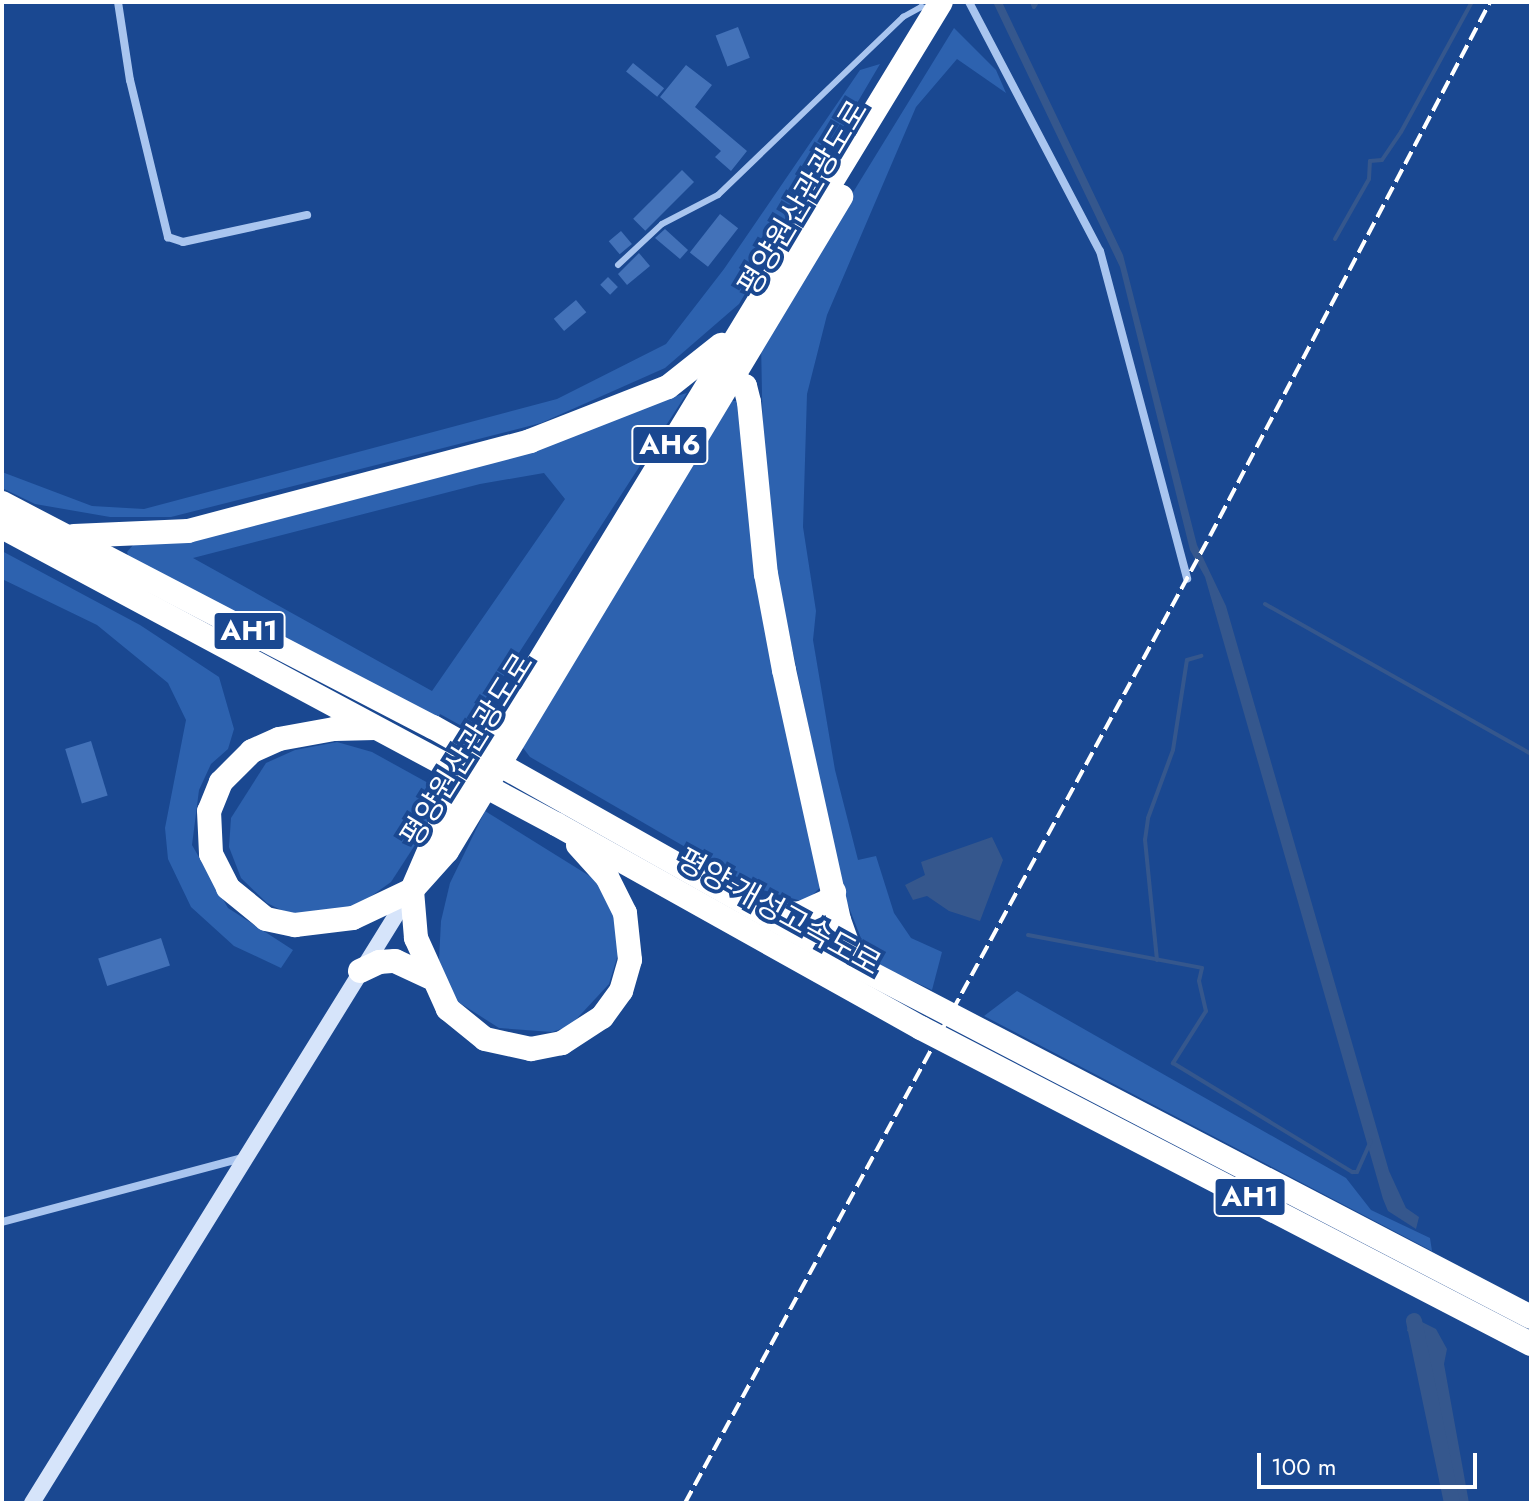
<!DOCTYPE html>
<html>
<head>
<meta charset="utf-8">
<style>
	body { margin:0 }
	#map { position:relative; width:1533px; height:1505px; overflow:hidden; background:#1a4891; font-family:Jost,"Noto Sans KR",sans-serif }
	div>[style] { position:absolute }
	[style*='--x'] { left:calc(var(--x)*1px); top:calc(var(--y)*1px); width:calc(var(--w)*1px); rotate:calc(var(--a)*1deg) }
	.green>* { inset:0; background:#2d62af }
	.water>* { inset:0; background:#35578d }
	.stream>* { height:4px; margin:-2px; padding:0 2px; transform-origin:2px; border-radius:2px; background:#35578d }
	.canal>* { height:16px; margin:-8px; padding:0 8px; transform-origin:8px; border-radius:8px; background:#35578d }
	.building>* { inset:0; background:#4372b9; transform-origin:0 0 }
	.lane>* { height:6px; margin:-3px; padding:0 3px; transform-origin:3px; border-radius:3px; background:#a9c5ef }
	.street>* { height:8px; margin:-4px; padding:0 4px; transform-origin:4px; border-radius:4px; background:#a9c5ef }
	.secondary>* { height:16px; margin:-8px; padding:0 8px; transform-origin:8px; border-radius:8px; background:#d6e4fa }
	.highway>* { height:24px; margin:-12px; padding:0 12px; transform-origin:12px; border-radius:12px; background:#fff }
	.rail>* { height:4px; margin-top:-2px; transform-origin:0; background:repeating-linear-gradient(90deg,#fff 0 14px,transparent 0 20px) }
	span { translate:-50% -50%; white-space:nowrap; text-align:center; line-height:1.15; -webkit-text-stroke:8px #1a4891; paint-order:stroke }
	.shield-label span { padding:2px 6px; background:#1a4891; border:2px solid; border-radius:6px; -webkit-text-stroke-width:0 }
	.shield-label { font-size:28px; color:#fff; font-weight:700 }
	.street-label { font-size:30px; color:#fff }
	.frame { position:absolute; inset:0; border:4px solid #fff; pointer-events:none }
	.scale { position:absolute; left:1257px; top:1453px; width:220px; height:36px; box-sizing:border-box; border:4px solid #fff; border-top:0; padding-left:10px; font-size:24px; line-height:28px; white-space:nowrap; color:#fff; -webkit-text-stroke:6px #1a4891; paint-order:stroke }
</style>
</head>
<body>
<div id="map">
	<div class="green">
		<div style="clip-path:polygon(954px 28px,996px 70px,1006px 93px,957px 59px,916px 107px,827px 315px,807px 394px,803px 527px,816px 611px,813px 640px,835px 770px,858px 860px,876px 856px,894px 913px,911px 938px,942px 952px,932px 990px,870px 961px,844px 895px,774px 562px,763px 446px,761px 342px)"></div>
		<div style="clip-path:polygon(880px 64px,739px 304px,665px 368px,541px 423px,171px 517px,110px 517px,35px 504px,2px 488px,2px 472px,92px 506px,144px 509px,557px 399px,666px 344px,724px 269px,860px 70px)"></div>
		<div style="clip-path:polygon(evenodd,687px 393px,469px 730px,440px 714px,436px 722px,131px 565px,127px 552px,133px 545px,687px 393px,544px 473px,565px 499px,432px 691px,193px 558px,480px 484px,544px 473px)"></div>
		<div style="clip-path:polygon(732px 401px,738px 401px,823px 885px,805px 902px,756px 888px,530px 757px,520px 744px)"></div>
		<div style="clip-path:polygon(2px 551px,140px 625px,219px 677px,234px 729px,228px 749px,211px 764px,199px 790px,192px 845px,228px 908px,293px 950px,281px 968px,234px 946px,191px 907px,168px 859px,165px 828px,186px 720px,168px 683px,97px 625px,2px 579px)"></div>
		<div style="clip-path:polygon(337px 742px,372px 752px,448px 794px,391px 882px,363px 902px,328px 915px,295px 917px,267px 903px,241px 878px,229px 847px,231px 818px,266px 763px,295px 750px)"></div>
		<div style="clip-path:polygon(485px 811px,596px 880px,616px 912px,619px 951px,609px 984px,570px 1026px,552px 1032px,499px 1028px,452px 998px,439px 960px,441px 921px,450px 883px)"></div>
		<div style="clip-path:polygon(1017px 991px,1346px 1178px,1371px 1210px,1430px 1238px,1432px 1251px,984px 1016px)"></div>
	</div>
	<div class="water">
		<div style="clip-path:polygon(993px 2px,1002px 2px,1123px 255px,1197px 545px,1226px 606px,1389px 1171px,1406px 1208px,1419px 1217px,1416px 1229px,1388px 1211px,1383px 1199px,1205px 577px,1190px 550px,1120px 267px)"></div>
		<div style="clip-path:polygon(992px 837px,1003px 860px,980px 921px,949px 911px,927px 896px,913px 900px,905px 885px,925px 875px,921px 862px)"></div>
		<div style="clip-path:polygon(1422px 1322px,1436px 1329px,1447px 1349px,1444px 1364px,1469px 1503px,1452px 1503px,1426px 1354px,1421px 1338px,1407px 1331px,1408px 1327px,1422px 1332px)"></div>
	</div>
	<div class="stream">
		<div style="--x:1032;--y:2;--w:5;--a:68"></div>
		<div style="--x:1034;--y:7;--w:6;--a:-59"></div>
		<div style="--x:1335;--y:239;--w:69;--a:-60.5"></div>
		<div style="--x:1369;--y:179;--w:18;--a:-87"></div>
		<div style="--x:1370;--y:161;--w:12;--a:-5"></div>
		<div style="--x:1382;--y:160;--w:34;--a:-56"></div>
		<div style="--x:1401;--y:132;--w:148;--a:-61.4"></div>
		<div style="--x:1265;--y:604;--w:305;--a:29.4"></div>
		<div style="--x:1028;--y:935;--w:177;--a:10.7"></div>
		<div style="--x:1202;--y:968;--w:13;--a:103"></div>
		<div style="--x:1199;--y:981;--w:31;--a:77"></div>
		<div style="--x:1206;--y:1011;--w:62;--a:122.4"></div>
		<div style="--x:1173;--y:1063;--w:210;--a:31.3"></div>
		<div style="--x:1352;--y:1172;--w:5;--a:0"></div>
		<div style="--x:1357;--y:1172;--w:34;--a:-66"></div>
		<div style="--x:1157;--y:960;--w:121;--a:-95.7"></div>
		<div style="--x:1145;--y:840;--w:22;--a:-82"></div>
		<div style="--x:1148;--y:818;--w:72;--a:-69.8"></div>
		<div style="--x:1173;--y:750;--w:91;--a:-81.2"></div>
		<div style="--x:1187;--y:660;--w:15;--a:-16"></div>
	</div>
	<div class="canal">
		<div style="--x:1414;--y:1321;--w:186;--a:78.2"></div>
	</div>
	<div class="building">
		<div style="left:738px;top:27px;width:33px;height:24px;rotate:69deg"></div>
		<div style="left:633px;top:63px;width:40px;height:11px;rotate:39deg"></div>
		<div style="clip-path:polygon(686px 65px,712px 85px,695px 107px,747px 151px,731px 171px,715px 157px,721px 151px,660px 97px)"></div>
		<div style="left:682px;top:170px;width:17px;height:69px;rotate:45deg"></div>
		<div style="left:720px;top:214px;width:23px;height:49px;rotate:38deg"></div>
		<div style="clip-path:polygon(665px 229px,688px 250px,680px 259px,655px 238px)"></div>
		<div style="left:621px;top:231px;width:17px;height:16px;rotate:50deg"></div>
		<div style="clip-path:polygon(639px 253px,650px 266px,627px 285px,618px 274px)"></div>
		<div style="left:608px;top:277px;width:14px;height:11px;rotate:45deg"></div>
		<div style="left:576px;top:300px;width:16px;height:29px;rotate:50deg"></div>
		<div style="left:91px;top:741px;width:57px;height:27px;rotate:73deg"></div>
		<div style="left:161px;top:938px;width:29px;height:66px;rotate:72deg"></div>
	</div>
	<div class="lane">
		<div style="--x:618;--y:265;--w:60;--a:-43"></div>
		<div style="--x:662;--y:224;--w:63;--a:-27.4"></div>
		<div style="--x:718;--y:195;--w:257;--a:-43.9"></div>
		<div style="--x:903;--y:17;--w:21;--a:-29"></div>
		<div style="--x:921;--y:7;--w:7;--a:16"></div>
	</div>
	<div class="street">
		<div style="--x:118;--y:2;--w:79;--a:81.3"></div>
		<div style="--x:130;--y:80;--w:162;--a:76.4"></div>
		<div style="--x:168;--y:237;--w:16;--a:18"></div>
		<div style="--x:183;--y:242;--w:127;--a:-12.3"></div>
		<div style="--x:969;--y:2;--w:281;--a:62.3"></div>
		<div style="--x:1100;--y:251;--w:339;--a:75.1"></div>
		<div style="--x:2;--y:1222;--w:249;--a:-14.9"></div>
	</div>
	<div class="secondary">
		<div style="--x:32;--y:1503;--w:720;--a:-58.23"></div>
	</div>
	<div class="highway">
		<div style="--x:721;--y:376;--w:26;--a:23"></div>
		<div style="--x:745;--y:386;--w:16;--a:76"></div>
		<div style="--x:749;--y:402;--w:173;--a:84.4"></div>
		<div style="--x:766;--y:574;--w:98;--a:79.4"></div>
		<div style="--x:784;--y:670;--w:256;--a:77.6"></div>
		<div style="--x:839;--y:920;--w:48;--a:70.4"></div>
		<div style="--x:2;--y:503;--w:486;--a:27.5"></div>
		<div style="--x:433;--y:727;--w:484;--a:29.4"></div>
		<div style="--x:855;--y:965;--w:762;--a:27.51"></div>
		<div style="--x:2;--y:527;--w:629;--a:28.2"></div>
		<div style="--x:556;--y:824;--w:418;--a:29.2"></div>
		<div style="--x:921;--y:1028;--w:687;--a:27.39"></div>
		<div style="--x:74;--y:536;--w:114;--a:-2.5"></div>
		<div style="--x:188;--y:531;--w:354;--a:-14.7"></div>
		<div style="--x:530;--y:441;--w:148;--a:-21.4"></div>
		<div style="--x:668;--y:387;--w:68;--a:-38.4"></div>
		<div style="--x:375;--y:728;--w:41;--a:178.6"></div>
		<div style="--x:334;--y:729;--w:56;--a:169.7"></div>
		<div style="--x:279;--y:739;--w:30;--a:156"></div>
		<div style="--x:252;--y:751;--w:44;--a:135"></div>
		<div style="--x:221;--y:782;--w:31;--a:112"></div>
		<div style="--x:209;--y:811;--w:43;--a:87.3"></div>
		<div style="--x:211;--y:854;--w:38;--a:63"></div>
		<div style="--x:228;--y:888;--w:49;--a:39.2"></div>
		<div style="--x:266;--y:919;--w:30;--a:12"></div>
		<div style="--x:295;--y:925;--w:58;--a:-6.9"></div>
		<div style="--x:353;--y:918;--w:65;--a:-25.4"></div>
		<div style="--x:412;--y:890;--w:52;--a:-48.1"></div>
		<div style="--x:447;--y:851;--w:764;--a:-58.93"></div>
		<div style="--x:578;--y:845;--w:43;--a:47.8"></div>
		<div style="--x:607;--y:877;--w:40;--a:63.4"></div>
		<div style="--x:625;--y:913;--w:47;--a:83.9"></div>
		<div style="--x:630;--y:960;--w:32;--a:106"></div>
		<div style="--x:621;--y:991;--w:32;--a:126"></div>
		<div style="--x:602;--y:1017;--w:48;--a:147"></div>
		<div style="--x:562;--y:1043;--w:32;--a:169"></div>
		<div style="--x:531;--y:1049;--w:47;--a:-167.7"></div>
		<div style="--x:485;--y:1039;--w:48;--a:-141"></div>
		<div style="--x:448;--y:1009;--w:78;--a:-114.3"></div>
		<div style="--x:416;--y:938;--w:48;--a:-94.8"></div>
		<div style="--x:412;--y:890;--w:73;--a:-66.6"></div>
		<div style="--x:441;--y:823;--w:961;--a:-58.66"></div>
		<div style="--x:768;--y:915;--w:33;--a:-3"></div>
		<div style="--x:801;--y:913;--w:30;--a:-24"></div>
		<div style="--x:828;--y:901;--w:11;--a:-56"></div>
		<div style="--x:360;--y:971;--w:21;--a:-25"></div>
		<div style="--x:379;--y:962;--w:16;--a:-4"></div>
		<div style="--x:395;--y:961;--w:38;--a:25"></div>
	</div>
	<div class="rail">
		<div style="--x:685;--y:1503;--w:1100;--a:-61.5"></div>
		<div style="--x:1210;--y:536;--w:603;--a:-62.33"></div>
	</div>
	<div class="shield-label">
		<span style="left:670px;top:445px">AH6</span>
		<span style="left:249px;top:631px">AH1</span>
		<span style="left:1250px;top:1197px">AH1</span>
	</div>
	<div class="street-label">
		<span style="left:803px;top:198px;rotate:-59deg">평양원산관광도로</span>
		<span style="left:467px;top:750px;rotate:-58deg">평양원산관광도로</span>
		<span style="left:779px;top:912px;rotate:29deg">평양-개성고속도로</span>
	</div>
	<div class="frame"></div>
	<div class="scale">100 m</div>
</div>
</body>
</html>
